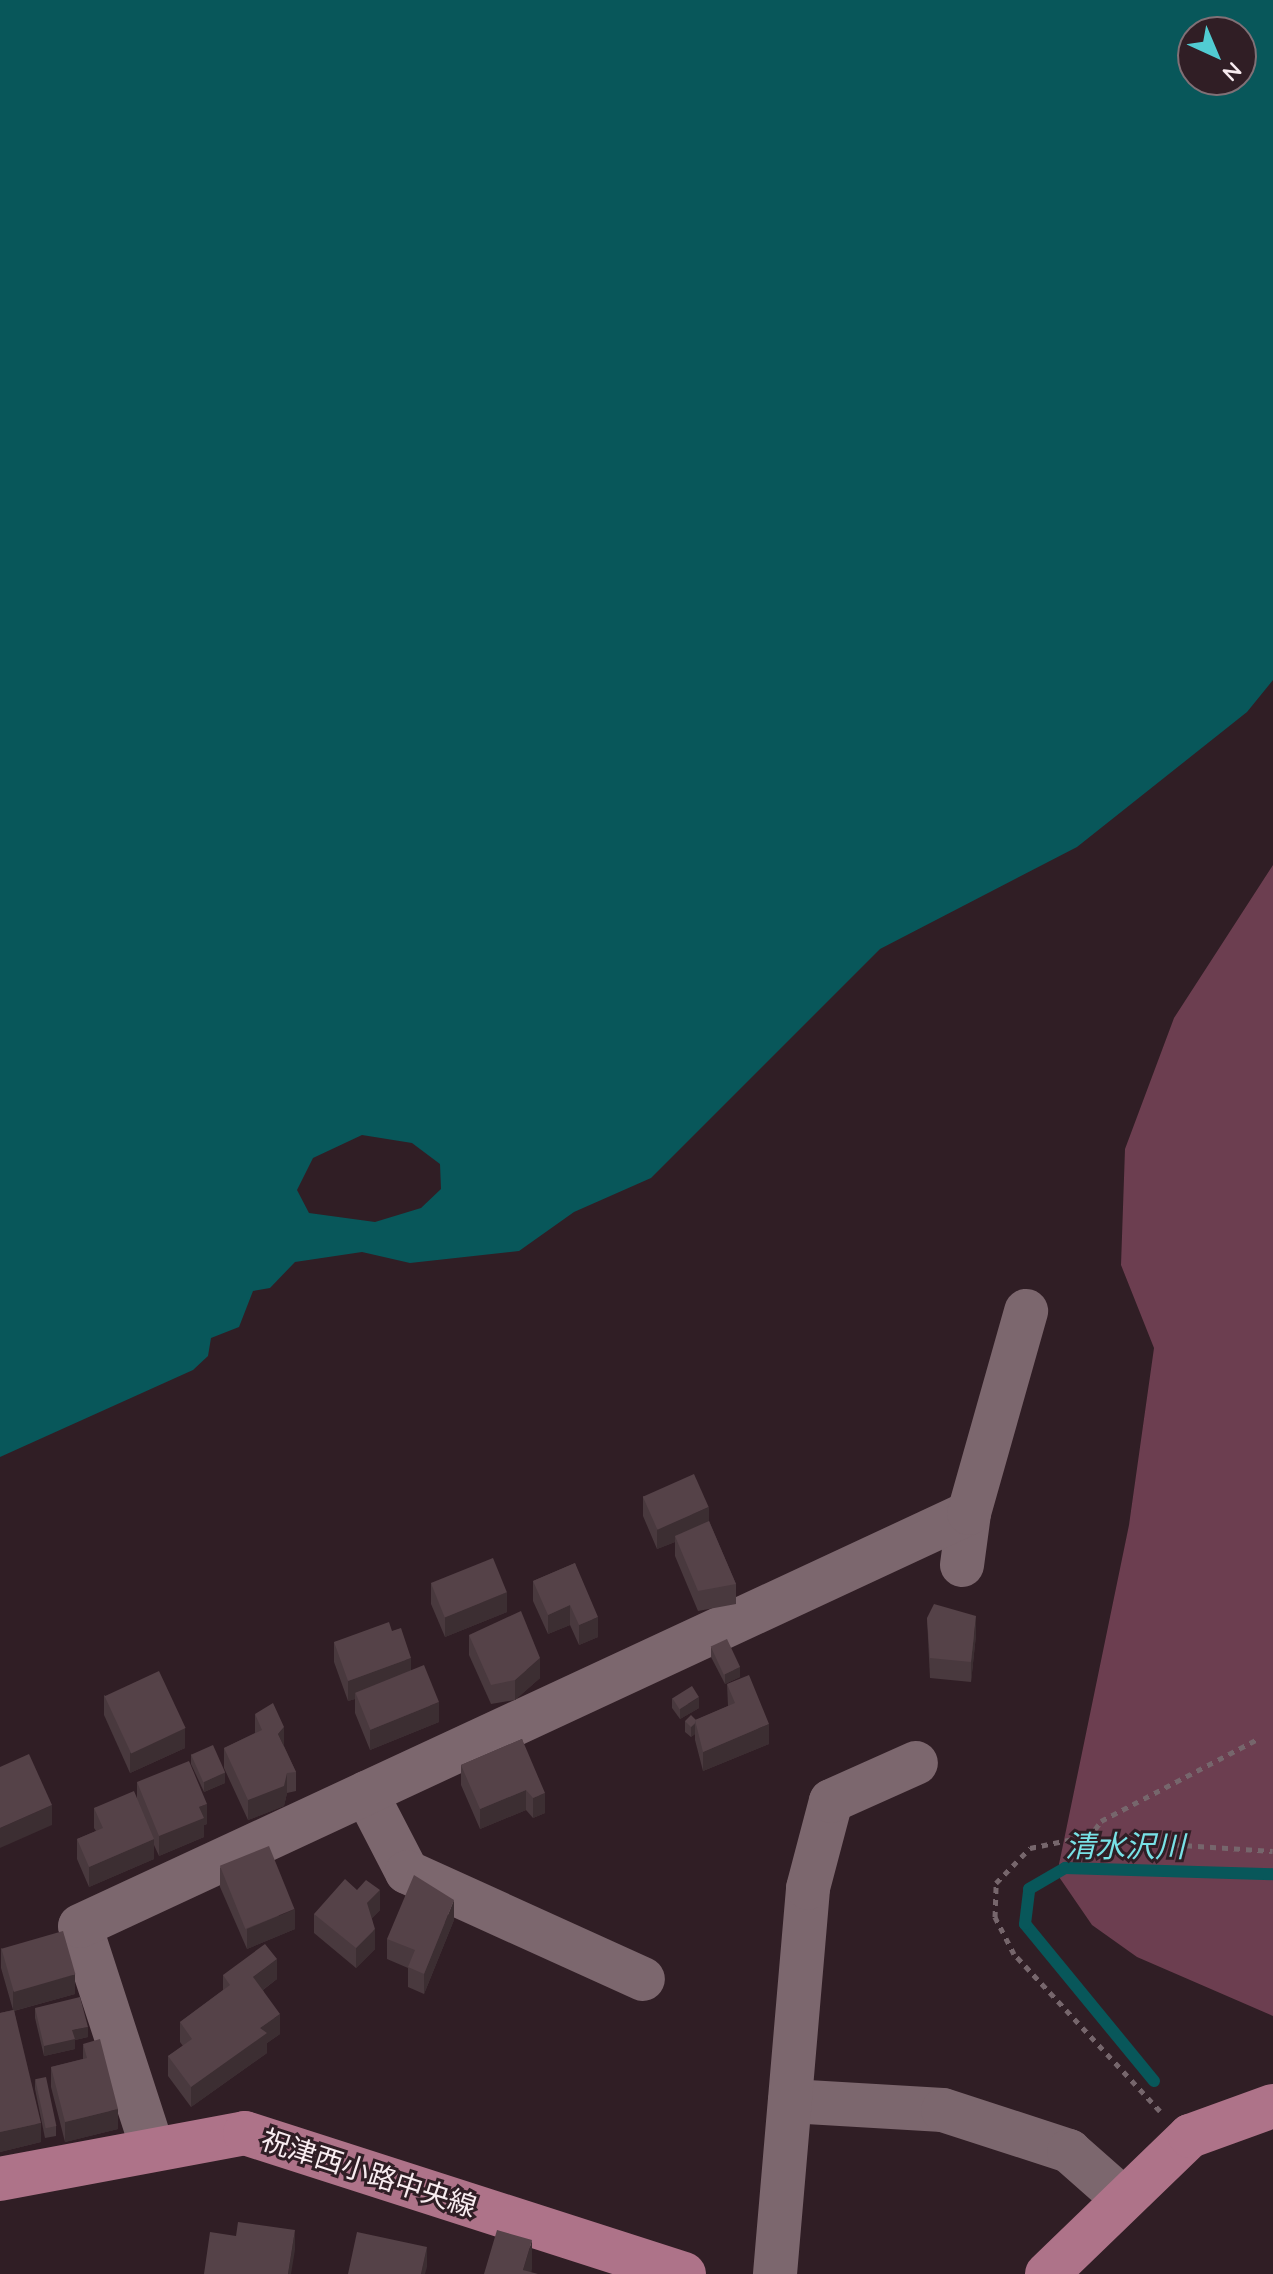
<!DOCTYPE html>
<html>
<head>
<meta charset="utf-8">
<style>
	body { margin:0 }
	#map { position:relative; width:1273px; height:2274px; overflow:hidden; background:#301e25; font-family:Quicksand,"Noto Sans JP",sans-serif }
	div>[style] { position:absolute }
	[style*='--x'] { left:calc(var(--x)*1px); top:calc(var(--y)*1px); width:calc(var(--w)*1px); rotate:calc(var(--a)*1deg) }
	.forest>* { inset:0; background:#6c3e50 }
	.water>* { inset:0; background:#08575a }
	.stream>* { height:12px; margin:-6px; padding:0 6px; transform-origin:6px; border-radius:6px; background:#08575a }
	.path>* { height:5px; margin-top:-2.5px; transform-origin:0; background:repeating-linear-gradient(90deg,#76666c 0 6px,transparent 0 12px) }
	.minor>* { height:44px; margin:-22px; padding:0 22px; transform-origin:22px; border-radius:22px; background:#7c676e }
	.major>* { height:44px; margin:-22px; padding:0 22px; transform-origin:22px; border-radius:22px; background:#ae7389 }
	.wall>* { inset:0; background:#49393e }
	.shaded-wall>* { inset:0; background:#3c2e32 }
	.building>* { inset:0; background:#554248; transform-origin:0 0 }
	span { translate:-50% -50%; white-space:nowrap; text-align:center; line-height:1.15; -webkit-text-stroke:6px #301e25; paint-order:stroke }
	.street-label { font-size:28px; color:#f8ecf0 }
	.water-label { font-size:30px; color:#78e1e6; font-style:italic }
	.north { position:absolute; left:1177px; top:16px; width:80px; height:80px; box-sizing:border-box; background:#301e25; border:2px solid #807076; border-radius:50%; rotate:136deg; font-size:22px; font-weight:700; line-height:32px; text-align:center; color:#f8ecf0 }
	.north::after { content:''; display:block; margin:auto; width:28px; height:36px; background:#51ccd2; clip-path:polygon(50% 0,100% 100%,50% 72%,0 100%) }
</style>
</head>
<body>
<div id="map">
	<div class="forest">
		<div style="clip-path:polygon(1273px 865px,1273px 2016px,1137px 1957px,1092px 1925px,1057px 1874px,1129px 1525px,1154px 1348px,1121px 1265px,1125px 1149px,1174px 1018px)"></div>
	</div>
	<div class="water">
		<div style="clip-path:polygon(evenodd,0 0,1273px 0,1273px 680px,1247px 712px,1077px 847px,880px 949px,651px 1178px,574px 1212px,519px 1251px,410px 1263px,362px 1252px,295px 1262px,270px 1288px,253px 1291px,239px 1327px,211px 1338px,208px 1356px,193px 1370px,0 1457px,0 0,1193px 32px,1241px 32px,1241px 80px,1193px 80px,1193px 32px,0 0,362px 1135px,412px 1143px,440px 1164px,441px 1189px,421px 1208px,375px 1222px,309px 1213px,297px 1190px,313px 1158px,362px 1135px)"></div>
	</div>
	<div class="stream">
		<div style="--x:1154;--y:2081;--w:203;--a:-129.4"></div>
		<div style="--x:1025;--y:1924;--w:35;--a:-83"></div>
		<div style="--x:1029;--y:1889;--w:42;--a:-30.3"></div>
		<div style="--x:1065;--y:1868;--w:208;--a:1.7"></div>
	</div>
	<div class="path">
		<div style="--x:1088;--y:1839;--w:22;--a:-54"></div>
		<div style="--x:1101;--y:1821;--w:179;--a:-27.6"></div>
		<div style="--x:1160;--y:2111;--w:214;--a:-132.9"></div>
		<div style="--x:1014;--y:1954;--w:42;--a:-117.2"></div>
		<div style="--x:995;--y:1917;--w:34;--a:-88"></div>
		<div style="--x:996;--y:1883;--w:49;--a:-45.8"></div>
		<div style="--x:1030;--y:1848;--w:49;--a:-11.8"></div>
		<div style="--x:1078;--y:1838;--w:195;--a:3.8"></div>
	</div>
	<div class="minor">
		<div style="--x:962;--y:1565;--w:52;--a:-82.3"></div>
		<div style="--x:366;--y:1793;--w:89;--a:62.6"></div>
		<div style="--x:407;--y:1872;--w:259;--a:24.4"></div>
		<div style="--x:790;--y:2101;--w:153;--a:3.4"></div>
		<div style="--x:943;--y:2110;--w:133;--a:18"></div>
		<div style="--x:1069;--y:2151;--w:68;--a:41.4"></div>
		<div style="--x:152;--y:2147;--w:232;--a:-108"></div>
		<div style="--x:80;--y:1926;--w:980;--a:-24.92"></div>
		<div style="--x:969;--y:1513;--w:210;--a:-74.2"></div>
		<div style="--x:775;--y:2274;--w:387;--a:-85.1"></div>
		<div style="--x:808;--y:1888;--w:90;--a:-75.2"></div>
		<div style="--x:831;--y:1801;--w:93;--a:-24.1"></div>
	</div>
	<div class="major">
		<div style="--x:0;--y:2179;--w:249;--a:-10.6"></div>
		<div style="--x:245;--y:2133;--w:461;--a:17.8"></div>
		<div style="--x:1047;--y:2274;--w:199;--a:-44"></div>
		<div style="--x:1190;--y:2136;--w:88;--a:-19.9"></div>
	</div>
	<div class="wall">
		<div style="clip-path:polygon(643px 1496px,709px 1521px,736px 1584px,736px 1604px,698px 1611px,675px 1556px,675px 1542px,657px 1549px,643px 1516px)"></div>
		<div style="clip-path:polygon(575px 1563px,598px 1637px,579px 1645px,570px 1625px,548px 1634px,533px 1601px,533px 1581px)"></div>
		<div style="clip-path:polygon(431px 1584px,507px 1612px,445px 1637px,431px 1604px)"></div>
		<div style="clip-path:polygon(927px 1618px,976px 1635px,971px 1682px,930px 1678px)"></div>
		<div style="clip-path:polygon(392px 1631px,411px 1670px,439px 1722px,370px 1750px,355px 1713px,355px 1699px,348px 1701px,334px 1662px,334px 1642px)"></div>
		<div style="clip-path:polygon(469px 1635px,540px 1678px,515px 1700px,491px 1704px,469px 1655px)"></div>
		<div style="clip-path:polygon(711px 1647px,740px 1677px,725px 1684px,711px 1657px)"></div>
		<div style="clip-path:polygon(727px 1684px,769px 1744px,703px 1771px,695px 1740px,695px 1734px,691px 1737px,685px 1732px,685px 1721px,696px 1720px,728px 1706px)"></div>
		<div style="clip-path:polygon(104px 1695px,185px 1748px,130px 1773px,104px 1715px)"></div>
		<div style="clip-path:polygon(672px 1698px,699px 1708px,680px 1719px,672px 1708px)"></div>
		<div style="clip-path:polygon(255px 1714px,284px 1746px,296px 1772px,296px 1791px,287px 1793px,284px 1806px,248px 1820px,224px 1768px,224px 1748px,255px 1733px)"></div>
		<div style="clip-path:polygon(522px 1739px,545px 1813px,533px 1818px,526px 1810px,480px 1829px,461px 1785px,461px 1765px)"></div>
		<div style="clip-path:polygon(191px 1754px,225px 1783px,204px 1792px,191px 1764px)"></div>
		<div style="clip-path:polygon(137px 1782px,207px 1824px,204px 1825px,204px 1837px,159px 1856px,154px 1845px,154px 1859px,89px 1887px,77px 1859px,77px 1839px,96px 1831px,94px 1828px,94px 1808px,137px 1798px)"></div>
		<div style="clip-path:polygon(220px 1867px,295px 1929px,247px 1949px,220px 1887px)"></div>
		<div style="clip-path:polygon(380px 1910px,372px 1918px,375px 1949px,356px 1968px,314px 1933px,314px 1914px)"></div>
		<div style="clip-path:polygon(454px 1920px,424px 1994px,408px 1987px,408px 1968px,387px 1959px,387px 1939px)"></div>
		<div style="clip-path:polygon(1px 1948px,75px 1994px,14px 2011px,41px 2142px,0 2152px,0 2013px,13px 2010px,1px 1968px)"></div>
		<div style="clip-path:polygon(223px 1975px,277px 1979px,263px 1990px,280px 2034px,267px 2043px,267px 2053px,191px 2107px,168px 2076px,168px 2056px,183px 2046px,180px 2042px,180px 2022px,223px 1990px)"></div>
		<div style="clip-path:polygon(35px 2008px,88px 2037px,75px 2040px,75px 2049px,44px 2056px,35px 2018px)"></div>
		<div style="clip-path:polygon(83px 2044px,118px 2129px,65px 2142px,51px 2087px,51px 2067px,83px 2059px)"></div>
		<div style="clip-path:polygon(35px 2079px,56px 2126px,56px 2136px,45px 2138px,35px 2089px)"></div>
	</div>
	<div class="shaded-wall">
		<div style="clip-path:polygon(709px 1507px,709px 1527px,675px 1536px,675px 1542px,657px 1549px,657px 1529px)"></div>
		<div style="clip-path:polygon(507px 1592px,507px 1612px,445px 1637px,445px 1617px)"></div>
		<div style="clip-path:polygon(570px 1605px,570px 1625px,548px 1634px,548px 1615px)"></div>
		<div style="clip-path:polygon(976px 1616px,976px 1635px,971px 1682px,971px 1662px)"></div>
		<div style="clip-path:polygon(598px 1617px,598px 1637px,579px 1645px,579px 1625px)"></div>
		<div style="clip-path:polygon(411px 1658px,411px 1678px,355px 1693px,355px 1699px,348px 1701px,348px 1681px)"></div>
		<div style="clip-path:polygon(540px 1658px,540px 1678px,515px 1700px,515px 1680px)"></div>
		<div style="clip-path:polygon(740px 1667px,740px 1677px,725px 1684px,725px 1674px)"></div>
		<div style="clip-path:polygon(699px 1697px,699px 1708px,680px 1719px,680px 1709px)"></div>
		<div style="clip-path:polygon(439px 1702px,439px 1722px,370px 1750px,370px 1730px)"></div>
		<div style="clip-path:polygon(695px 1724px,695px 1734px,691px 1737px,691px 1727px)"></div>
		<div style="clip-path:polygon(769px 1724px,769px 1744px,703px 1771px,703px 1752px)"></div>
		<div style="clip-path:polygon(284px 1727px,284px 1747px,278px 1734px)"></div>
		<div style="clip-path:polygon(185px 1728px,185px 1748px,130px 1773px,130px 1753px)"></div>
		<div style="clip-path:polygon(225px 1772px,225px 1783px,204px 1792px,204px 1782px)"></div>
		<div style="clip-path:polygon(287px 1773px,287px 1793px,284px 1806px,248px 1820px,248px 1800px)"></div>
		<div style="clip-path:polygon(526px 1790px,526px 1810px,480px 1829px,480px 1809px)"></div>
		<div style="clip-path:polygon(545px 1793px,545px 1813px,533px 1818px,533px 1798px)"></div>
		<div style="clip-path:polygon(207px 1804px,207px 1824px,204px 1825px,204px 1837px,159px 1856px,159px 1836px,199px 1807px)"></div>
		<div style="clip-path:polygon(52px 1805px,52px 1825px,0 1848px,0 1828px)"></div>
		<div style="clip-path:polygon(154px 1839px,154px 1859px,89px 1887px,89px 1867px)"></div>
		<div style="clip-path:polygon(380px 1890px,380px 1910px,367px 1923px,367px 1903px)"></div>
		<div style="clip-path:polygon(454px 1900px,454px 1920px,424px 1994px,424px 1974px)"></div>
		<div style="clip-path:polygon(295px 1909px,295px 1929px,247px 1949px,247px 1929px)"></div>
		<div style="clip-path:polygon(375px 1929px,375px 1949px,356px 1968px,356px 1948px)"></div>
		<div style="clip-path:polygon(277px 1959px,277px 1979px,253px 1997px,253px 1977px)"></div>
		<div style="clip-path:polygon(75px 1974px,75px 1994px,13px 2011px,13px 1991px)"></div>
		<div style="clip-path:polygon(280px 2014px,280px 2034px,267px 2043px,267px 2053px,191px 2107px,191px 2087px,260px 2028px)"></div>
		<div style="clip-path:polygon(88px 2027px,88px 2037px,75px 2040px,75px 2049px,44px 2056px,44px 2046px,72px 2030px)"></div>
		<div style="clip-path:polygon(118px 2109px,118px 2129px,65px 2142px,65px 2122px)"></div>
		<div style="clip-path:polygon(41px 2123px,41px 2142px,0 2152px,0 2132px)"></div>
		<div style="clip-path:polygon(295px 2230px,295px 2250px,291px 2274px,288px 2274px)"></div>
		<div style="clip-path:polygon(532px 2240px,532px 2269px,531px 2274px,523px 2270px)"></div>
		<div style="clip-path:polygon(427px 2247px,427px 2267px,425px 2274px,421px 2274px)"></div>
	</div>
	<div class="building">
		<div style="left:694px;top:1474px;width:36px;height:56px;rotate:66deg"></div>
		<div style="clip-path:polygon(709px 1521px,736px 1584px,698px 1591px,675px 1536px)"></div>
		<div style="left:493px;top:1558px;width:37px;height:67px;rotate:68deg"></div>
		<div style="clip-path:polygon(575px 1563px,598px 1617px,579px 1625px,570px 1605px,548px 1615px,533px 1581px)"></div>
		<div style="clip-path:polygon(934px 1604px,976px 1616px,971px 1662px,930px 1658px,927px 1618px)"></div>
		<div style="clip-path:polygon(521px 1611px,540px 1658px,515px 1680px,491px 1685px,469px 1635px)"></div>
		<div style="clip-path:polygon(389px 1622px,392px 1631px,401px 1628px,411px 1658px,348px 1681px,334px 1642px)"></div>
		<div style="left:727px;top:1639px;width:31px;height:18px;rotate:65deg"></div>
		<div style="left:424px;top:1665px;width:40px;height:74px;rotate:68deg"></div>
		<div style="left:159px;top:1671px;width:63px;height:60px;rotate:65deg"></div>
		<div style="clip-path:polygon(749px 1675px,769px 1724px,703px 1752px,695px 1720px,735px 1703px,727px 1684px)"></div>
		<div style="left:692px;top:1686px;width:13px;height:23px;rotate:58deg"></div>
		<div style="clip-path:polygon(273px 1703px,284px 1727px,278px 1734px,296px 1772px,287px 1773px,284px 1786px,248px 1800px,224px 1748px,262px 1730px,255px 1714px)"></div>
		<div style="clip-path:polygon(691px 1715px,696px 1720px,695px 1720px,695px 1723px,691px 1727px,685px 1721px)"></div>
		<div style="clip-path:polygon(522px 1739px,545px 1793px,533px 1798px,526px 1790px,480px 1809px,461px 1765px)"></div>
		<div style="left:213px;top:1745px;width:30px;height:24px;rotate:66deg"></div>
		<div style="clip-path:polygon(29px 1754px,52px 1805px,0 1828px,0 1767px)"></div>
		<div style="clip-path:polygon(189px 1761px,207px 1804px,199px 1807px,204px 1818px,159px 1836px,137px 1782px)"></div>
		<div style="clip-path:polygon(134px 1791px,154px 1839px,89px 1867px,77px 1839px,103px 1828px,94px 1808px)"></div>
		<div style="left:269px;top:1846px;width:68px;height:53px;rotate:68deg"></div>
		<div style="clip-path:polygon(414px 1875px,454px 1900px,424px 1974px,408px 1967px,415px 1950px,387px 1939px)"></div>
		<div style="clip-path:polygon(345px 1879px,357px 1890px,366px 1880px,380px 1890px,367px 1903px,375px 1929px,356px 1948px,314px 1914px)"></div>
		<div style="left:63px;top:1931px;width:45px;height:64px;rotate:74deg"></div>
		<div style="clip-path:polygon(265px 1944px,277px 1959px,253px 1977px,280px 2014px,260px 2028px,267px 2033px,191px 2087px,168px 2056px,192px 2039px,180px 2022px,230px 1985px,223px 1975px)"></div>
		<div style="clip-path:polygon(80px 1997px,88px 2027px,72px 2030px,75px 2039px,44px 2046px,35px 2008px)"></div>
		<div style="clip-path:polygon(14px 2010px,41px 2123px,0 2132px,0 2013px)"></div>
		<div style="clip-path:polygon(100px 2039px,118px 2109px,65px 2122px,51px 2067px,87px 2058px,83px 2044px)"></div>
		<div style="left:46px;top:2077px;width:50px;height:11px;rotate:78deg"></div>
		<div style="clip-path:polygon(238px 2222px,295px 2230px,288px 2274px,204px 2274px,210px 2232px,236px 2236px)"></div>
		<div style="clip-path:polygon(497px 2230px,532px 2240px,523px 2270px,538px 2274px,484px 2274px)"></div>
		<div style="clip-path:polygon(357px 2232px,427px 2247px,421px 2274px,348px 2274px)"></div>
	</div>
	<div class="street-label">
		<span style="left:369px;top:2173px;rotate:18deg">祝津西小路中央線</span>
	</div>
	<div class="water-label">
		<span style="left:1125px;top:1846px">清水沢川</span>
	</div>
	<div class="north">N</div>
</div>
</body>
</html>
